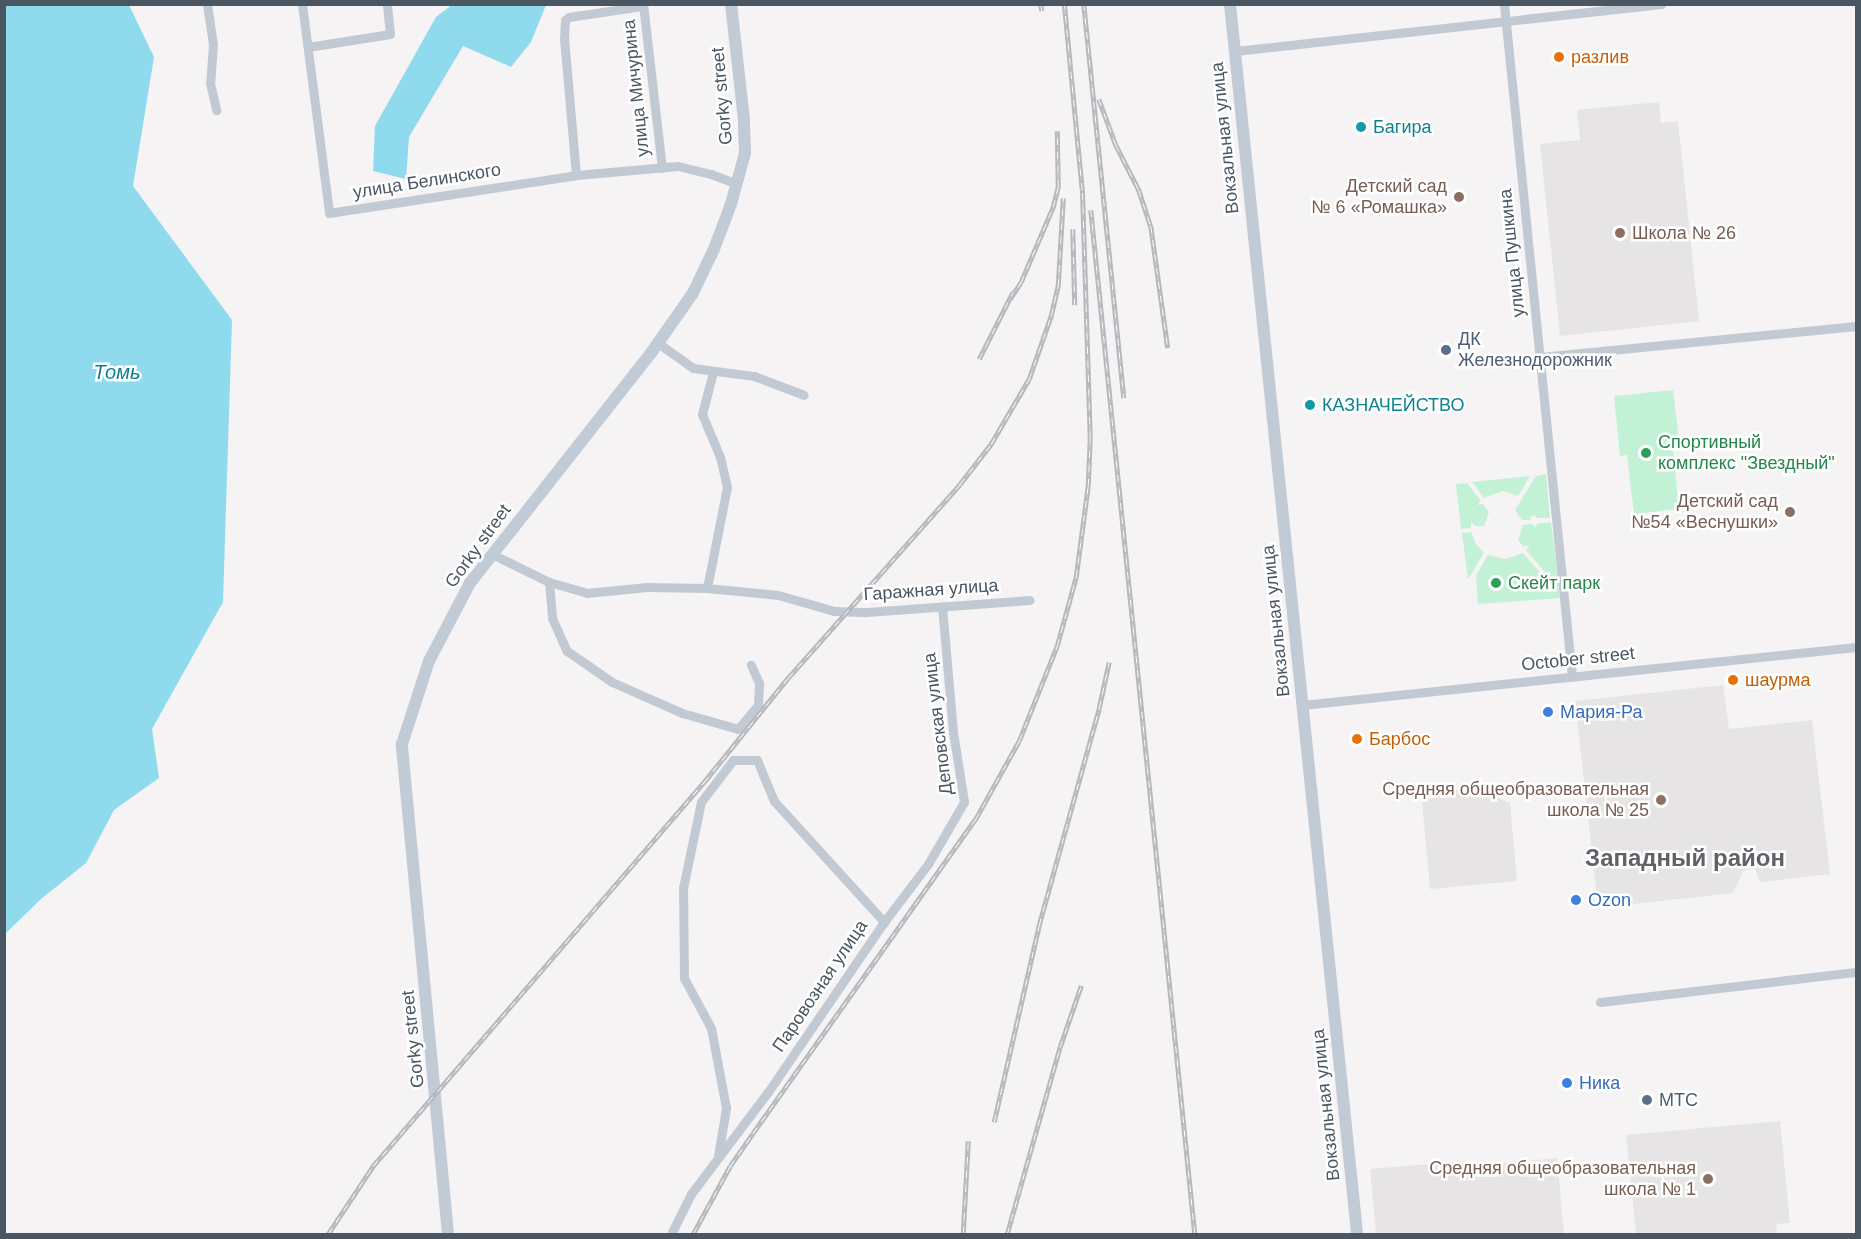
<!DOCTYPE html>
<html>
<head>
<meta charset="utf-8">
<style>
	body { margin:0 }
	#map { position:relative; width:1861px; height:1239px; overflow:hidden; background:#f5f3f3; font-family:Helvetica,sans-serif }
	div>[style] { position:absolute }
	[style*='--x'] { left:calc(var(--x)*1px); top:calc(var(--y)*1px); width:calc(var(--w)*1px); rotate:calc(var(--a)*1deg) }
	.education>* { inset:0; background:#e6e4e5 }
	.green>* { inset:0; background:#c3f1d5 }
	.water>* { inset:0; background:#90daee }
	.street>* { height:9px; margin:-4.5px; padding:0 4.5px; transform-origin:4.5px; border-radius:4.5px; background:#c1cad2 }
	.secondary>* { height:12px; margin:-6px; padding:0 6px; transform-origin:6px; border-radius:6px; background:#c1cbd6 }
	.rail>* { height:4.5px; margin-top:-2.25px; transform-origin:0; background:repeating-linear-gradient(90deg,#fff 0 7px,#b5b8bd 0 14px); box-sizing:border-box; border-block:2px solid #b5b8bd }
	.dots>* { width:16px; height:16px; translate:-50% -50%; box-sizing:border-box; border:3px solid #fff; border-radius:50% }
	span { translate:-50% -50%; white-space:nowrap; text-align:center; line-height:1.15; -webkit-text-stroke:5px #fff; paint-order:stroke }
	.food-label { font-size:18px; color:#c56008 }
	.left { translate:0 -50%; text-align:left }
	.street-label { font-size:18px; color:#4a5661 }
	.culture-label { font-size:18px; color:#0d838f }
	.education-label { font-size:18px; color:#785e54 }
	.right { translate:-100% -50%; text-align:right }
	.service-label { font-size:18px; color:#4e5e75 }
	.leisure-label { font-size:18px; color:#27864d }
	.shop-label { font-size:18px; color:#366cbe }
	.water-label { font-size:20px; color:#0c7c9b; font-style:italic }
	.district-label { font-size:24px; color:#5f6368; font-weight:700 }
	.frame { position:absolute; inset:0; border:6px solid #4a5661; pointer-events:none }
</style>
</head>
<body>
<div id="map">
	<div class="education">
		<div style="clip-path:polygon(1659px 102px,1661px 123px,1678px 121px,1699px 321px,1560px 336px,1540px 144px,1580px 140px,1577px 110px)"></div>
		<div style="clip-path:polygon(1723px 685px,1729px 729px,1812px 720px,1830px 874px,1760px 882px,1755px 869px,1744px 870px,1733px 893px,1598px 908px,1575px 701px)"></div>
		<div style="clip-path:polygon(1470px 786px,1510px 803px,1517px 881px,1430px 889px,1422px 801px)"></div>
		<div style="clip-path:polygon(1780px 1121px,1790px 1223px,1776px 1224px,1777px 1234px,1636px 1234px,1626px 1135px)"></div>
		<div style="clip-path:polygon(1557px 1158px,1564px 1234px,1376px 1234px,1370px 1169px,1466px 1161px,1473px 1166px)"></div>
	</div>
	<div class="green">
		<div style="clip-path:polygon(1673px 390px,1680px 449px,1673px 451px,1679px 509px,1634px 514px,1627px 455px,1620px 456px,1614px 396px)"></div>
		<div style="clip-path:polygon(1546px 474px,1550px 518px,1536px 518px,1535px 515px,1530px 517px,1532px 520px,1522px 520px,1515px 510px,1536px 476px)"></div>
		<div style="clip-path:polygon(1530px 476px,1518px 496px,1503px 491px,1484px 498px,1472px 482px)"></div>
		<div style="clip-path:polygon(1467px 483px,1481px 501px,1477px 505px,1483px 504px,1489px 512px,1484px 526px,1475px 526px,1471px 522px,1471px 528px,1461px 529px,1456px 484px)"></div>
		<div style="clip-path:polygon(1551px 522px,1558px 577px,1550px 578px,1526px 550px,1530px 545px,1524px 547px,1518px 540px,1523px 525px,1532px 524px,1536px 528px,1537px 524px)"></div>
		<div style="clip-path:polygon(1471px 532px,1476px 544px,1484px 553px,1468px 579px,1462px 533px)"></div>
		<div style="clip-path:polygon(1523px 553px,1548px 582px,1558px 582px,1560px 598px,1478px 604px,1476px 575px,1488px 555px,1506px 559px)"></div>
	</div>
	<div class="water">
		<div style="clip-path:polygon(5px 4px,129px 5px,154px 57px,133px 186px,232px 320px,223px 602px,152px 729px,159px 778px,114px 810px,86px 863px,41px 899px,5px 934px)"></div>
		<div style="clip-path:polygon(453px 4px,546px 5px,531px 42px,511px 67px,463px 46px,409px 137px,406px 179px,373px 171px,375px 126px,436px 17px)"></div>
	</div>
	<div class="street">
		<div style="--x:207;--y:4;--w:40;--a:81.5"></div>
		<div style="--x:213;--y:44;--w:39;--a:94"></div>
		<div style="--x:210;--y:83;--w:28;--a:77"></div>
		<div style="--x:302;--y:4;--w:211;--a:82.6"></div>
		<div style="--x:329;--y:213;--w:251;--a:-8.7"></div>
		<div style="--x:577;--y:175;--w:101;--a:-5.1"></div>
		<div style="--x:678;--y:166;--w:34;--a:14"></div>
		<div style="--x:711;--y:174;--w:28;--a:21"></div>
		<div style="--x:643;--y:4;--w:165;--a:83.4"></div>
		<div style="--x:1504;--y:4;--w:676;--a:84.23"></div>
		<div style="--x:308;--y:47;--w:83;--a:-9"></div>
		<div style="--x:390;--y:34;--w:30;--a:-96"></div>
		<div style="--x:1235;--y:51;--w:429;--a:-6.3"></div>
		<div style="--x:576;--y:175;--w:137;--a:-95"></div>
		<div style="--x:564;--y:39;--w:19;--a:-87"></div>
		<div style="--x:565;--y:20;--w:5;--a:-37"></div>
		<div style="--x:569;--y:17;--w:75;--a:-8.5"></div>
		<div style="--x:658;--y:343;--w:43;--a:35.5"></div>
		<div style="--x:693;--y:368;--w:62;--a:7.5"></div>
		<div style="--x:754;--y:376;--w:53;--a:20.8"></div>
		<div style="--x:1540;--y:357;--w:318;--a:-5.6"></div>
		<div style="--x:492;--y:554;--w:64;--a:26.2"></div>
		<div style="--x:549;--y:582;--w:40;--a:16"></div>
		<div style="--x:587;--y:593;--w:60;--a:-5.7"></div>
		<div style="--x:647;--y:587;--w:60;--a:1"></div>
		<div style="--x:707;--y:588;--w:71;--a:5.6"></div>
		<div style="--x:778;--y:595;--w:58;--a:15.9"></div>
		<div style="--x:834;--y:611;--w:33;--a:2"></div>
		<div style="--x:867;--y:612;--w:163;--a:-4.2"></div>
		<div style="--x:549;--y:582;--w:36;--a:85"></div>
		<div style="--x:552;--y:618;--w:36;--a:66"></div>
		<div style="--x:567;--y:651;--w:55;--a:34.6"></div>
		<div style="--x:612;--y:682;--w:77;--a:23.9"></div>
		<div style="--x:682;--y:713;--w:58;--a:15.9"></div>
		<div style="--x:738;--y:729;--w:31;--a:-50"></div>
		<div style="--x:758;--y:705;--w:22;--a:-87"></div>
		<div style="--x:759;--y:683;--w:20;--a:-114"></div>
		<div style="--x:707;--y:588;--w:103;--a:-78.8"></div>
		<div style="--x:727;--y:487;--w:31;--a:-103"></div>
		<div style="--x:720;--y:457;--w:47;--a:-112.7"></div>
		<div style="--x:702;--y:414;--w:43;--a:-75.3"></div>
		<div style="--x:1302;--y:705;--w:557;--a:-5.98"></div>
		<div style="--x:1600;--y:1002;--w:258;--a:-6.7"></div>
		<div style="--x:718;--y:1156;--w:49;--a:-80.5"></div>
		<div style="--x:726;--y:1108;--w:81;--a:-100.6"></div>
		<div style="--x:711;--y:1028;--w:57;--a:-118.4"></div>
		<div style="--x:684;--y:978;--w:90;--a:-90.6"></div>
		<div style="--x:683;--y:888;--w:88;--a:-78.2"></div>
		<div style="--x:701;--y:802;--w:53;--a:-52.7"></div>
		<div style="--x:733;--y:760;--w:24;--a:0"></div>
		<div style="--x:757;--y:760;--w:44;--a:67.5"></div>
		<div style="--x:774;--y:801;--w:164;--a:47.7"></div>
		<div style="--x:671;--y:1234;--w:45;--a:-63.4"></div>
		<div style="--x:691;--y:1194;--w:128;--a:-53"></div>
		<div style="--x:768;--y:1092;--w:206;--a:-55.7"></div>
		<div style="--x:884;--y:922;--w:73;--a:-52.8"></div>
		<div style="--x:928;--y:864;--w:72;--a:-59.9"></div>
		<div style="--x:964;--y:802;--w:71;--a:-98.9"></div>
		<div style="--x:953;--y:732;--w:126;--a:-95"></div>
	</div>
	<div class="secondary">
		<div style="--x:1230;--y:4;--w:1237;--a:84.1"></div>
		<div style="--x:448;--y:1234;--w:492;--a:-95.4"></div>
		<div style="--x:402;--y:744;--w:87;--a:-72"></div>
		<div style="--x:429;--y:661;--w:88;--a:-62.3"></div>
		<div style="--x:470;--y:583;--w:293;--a:-51.8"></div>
		<div style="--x:651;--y:353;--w:73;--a:-55"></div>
		<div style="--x:693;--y:293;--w:49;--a:-64.5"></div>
		<div style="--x:714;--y:249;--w:48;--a:-69.3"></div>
		<div style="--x:731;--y:204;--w:53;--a:-74.6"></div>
		<div style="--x:745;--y:153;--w:33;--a:-92"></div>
		<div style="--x:744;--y:120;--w:117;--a:-96.4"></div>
	</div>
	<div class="rail">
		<div style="--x:1041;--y:4;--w:7;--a:82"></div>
		<div style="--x:1084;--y:4;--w:396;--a:84.2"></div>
		<div style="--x:1099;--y:99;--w:49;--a:69.7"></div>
		<div style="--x:1116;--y:145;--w:51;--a:62.9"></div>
		<div style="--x:1139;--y:190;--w:38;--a:72"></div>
		<div style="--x:1151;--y:226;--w:123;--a:82.1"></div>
		<div style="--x:1091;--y:210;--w:1029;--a:84.2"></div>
		<div style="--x:1073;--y:229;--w:76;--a:88.5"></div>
		<div style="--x:1010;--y:299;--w:20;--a:-57"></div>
		<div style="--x:1021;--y:282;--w:82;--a:-66.9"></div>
		<div style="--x:1053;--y:207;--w:21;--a:-76"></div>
		<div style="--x:1058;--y:187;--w:56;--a:-91"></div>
		<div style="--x:979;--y:359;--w:75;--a:-63.1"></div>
		<div style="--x:994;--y:1122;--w:202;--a:-77.1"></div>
		<div style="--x:1039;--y:925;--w:225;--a:-74.5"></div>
		<div style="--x:1099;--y:708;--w:47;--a:-77.7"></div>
		<div style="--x:328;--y:1234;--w:82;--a:-56.5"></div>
		<div style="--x:373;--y:1166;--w:507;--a:-49.24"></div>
		<div style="--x:704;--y:782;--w:134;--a:-51.1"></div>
		<div style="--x:788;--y:678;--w:259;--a:-48.4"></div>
		<div style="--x:960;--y:484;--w:51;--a:-52.2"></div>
		<div style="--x:991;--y:444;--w:75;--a:-59.7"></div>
		<div style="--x:1029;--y:379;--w:67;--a:-70.8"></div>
		<div style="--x:1051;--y:316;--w:31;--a:-77"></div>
		<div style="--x:1058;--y:286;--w:88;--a:-86.7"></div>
		<div style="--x:693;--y:1234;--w:77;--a:-61.4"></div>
		<div style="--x:730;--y:1166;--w:40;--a:-55.1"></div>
		<div style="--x:753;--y:1133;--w:384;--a:-54.7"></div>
		<div style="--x:975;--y:820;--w:90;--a:-60.9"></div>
		<div style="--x:1019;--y:741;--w:102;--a:-68.2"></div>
		<div style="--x:1057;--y:646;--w:72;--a:-74.6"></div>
		<div style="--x:1076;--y:577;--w:92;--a:-82.5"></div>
		<div style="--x:1088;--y:486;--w:48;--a:-87.6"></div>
		<div style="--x:1090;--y:438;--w:248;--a:-91.8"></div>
		<div style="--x:1082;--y:190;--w:187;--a:-95.5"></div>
		<div style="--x:963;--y:1234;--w:93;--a:-86.9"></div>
		<div style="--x:1007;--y:1234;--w:194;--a:-74.2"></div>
		<div style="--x:1060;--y:1047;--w:65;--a:-71"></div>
	</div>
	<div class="dots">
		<div style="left:1559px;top:57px;background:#e8710a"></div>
		<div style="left:1361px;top:127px;background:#0f9aa8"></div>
		<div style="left:1459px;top:197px;background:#8d6e63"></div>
		<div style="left:1620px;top:233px;background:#8d6e63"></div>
		<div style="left:1446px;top:350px;background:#5c6f8a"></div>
		<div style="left:1310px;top:405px;background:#0f9aa8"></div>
		<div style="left:1646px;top:453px;background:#2e9e5b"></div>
		<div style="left:1790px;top:512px;background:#8d6e63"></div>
		<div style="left:1496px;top:583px;background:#2e9e5b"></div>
		<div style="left:1733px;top:680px;background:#e8710a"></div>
		<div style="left:1548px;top:712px;background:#3f7fe0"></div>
		<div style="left:1357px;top:739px;background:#e8710a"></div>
		<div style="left:1661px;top:800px;background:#8d6e63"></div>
		<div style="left:1576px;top:900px;background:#3f7fe0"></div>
		<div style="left:1567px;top:1083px;background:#3f7fe0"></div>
		<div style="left:1647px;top:1100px;background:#5c6f8a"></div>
		<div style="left:1708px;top:1179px;background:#8d6e63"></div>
	</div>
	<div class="food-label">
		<span class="left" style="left:1571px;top:57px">разлив</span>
		<span class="left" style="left:1745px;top:680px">шаурма</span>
		<span class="left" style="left:1369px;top:739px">Барбос</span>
	</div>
	<div class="street-label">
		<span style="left:636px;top:88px;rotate:-96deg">улица Мичурина</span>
		<span style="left:722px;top:96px;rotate:-95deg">Gorky street</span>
		<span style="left:1225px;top:138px;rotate:-96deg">Вокзальная улица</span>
		<span style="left:427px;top:181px;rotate:-9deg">улица Белинского</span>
		<span style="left:1512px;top:253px;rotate:-96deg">улица Пушкина</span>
		<span style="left:478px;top:546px;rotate:-54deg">Gorky street</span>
		<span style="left:931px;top:590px;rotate:-4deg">Гаражная улица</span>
		<span style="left:1276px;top:621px;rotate:-96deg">Вокзальная улица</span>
		<span style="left:1578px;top:659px;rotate:-6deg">October street</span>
		<span style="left:938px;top:724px;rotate:-97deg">Деповская улица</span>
		<span style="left:820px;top:986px;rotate:-56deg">Паровозная улица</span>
		<span style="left:413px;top:1039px;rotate:-96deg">Gorky street</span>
		<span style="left:1326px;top:1105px;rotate:-96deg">Вокзальная улица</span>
	</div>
	<div class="culture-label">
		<span class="left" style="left:1373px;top:127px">Багира</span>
		<span class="left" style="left:1322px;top:405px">КАЗНАЧЕЙСТВО</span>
	</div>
	<div class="education-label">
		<span class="right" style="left:1447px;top:197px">Детский сад<br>№ 6 «Ромашка»</span>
		<span class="left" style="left:1632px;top:233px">Школа № 26</span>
		<span class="right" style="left:1778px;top:512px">Детский сад<br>№54 «Веснушки»</span>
		<span class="right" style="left:1649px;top:800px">Средняя общеобразовательная<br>школа № 25</span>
		<span class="right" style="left:1696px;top:1179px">Средняя общеобразовательная<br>школа № 1</span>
	</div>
	<div class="service-label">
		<span class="left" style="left:1458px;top:350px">ДК<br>Железнодорожник</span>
		<span class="left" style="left:1659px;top:1100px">МТС</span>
	</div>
	<div class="leisure-label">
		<span class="left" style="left:1658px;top:453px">Спортивный<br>комплекс "Звездный"</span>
		<span class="left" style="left:1508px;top:583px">Скейт парк</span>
	</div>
	<div class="shop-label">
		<span class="left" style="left:1560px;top:712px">Мария-Ра</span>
		<span class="left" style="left:1588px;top:900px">Ozon</span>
		<span class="left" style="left:1579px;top:1083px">Ника</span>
	</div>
	<div class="water-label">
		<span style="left:117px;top:372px">Томь</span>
	</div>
	<div class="district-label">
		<span style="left:1685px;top:858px">Западный район</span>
	</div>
	<div class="frame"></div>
</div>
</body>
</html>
